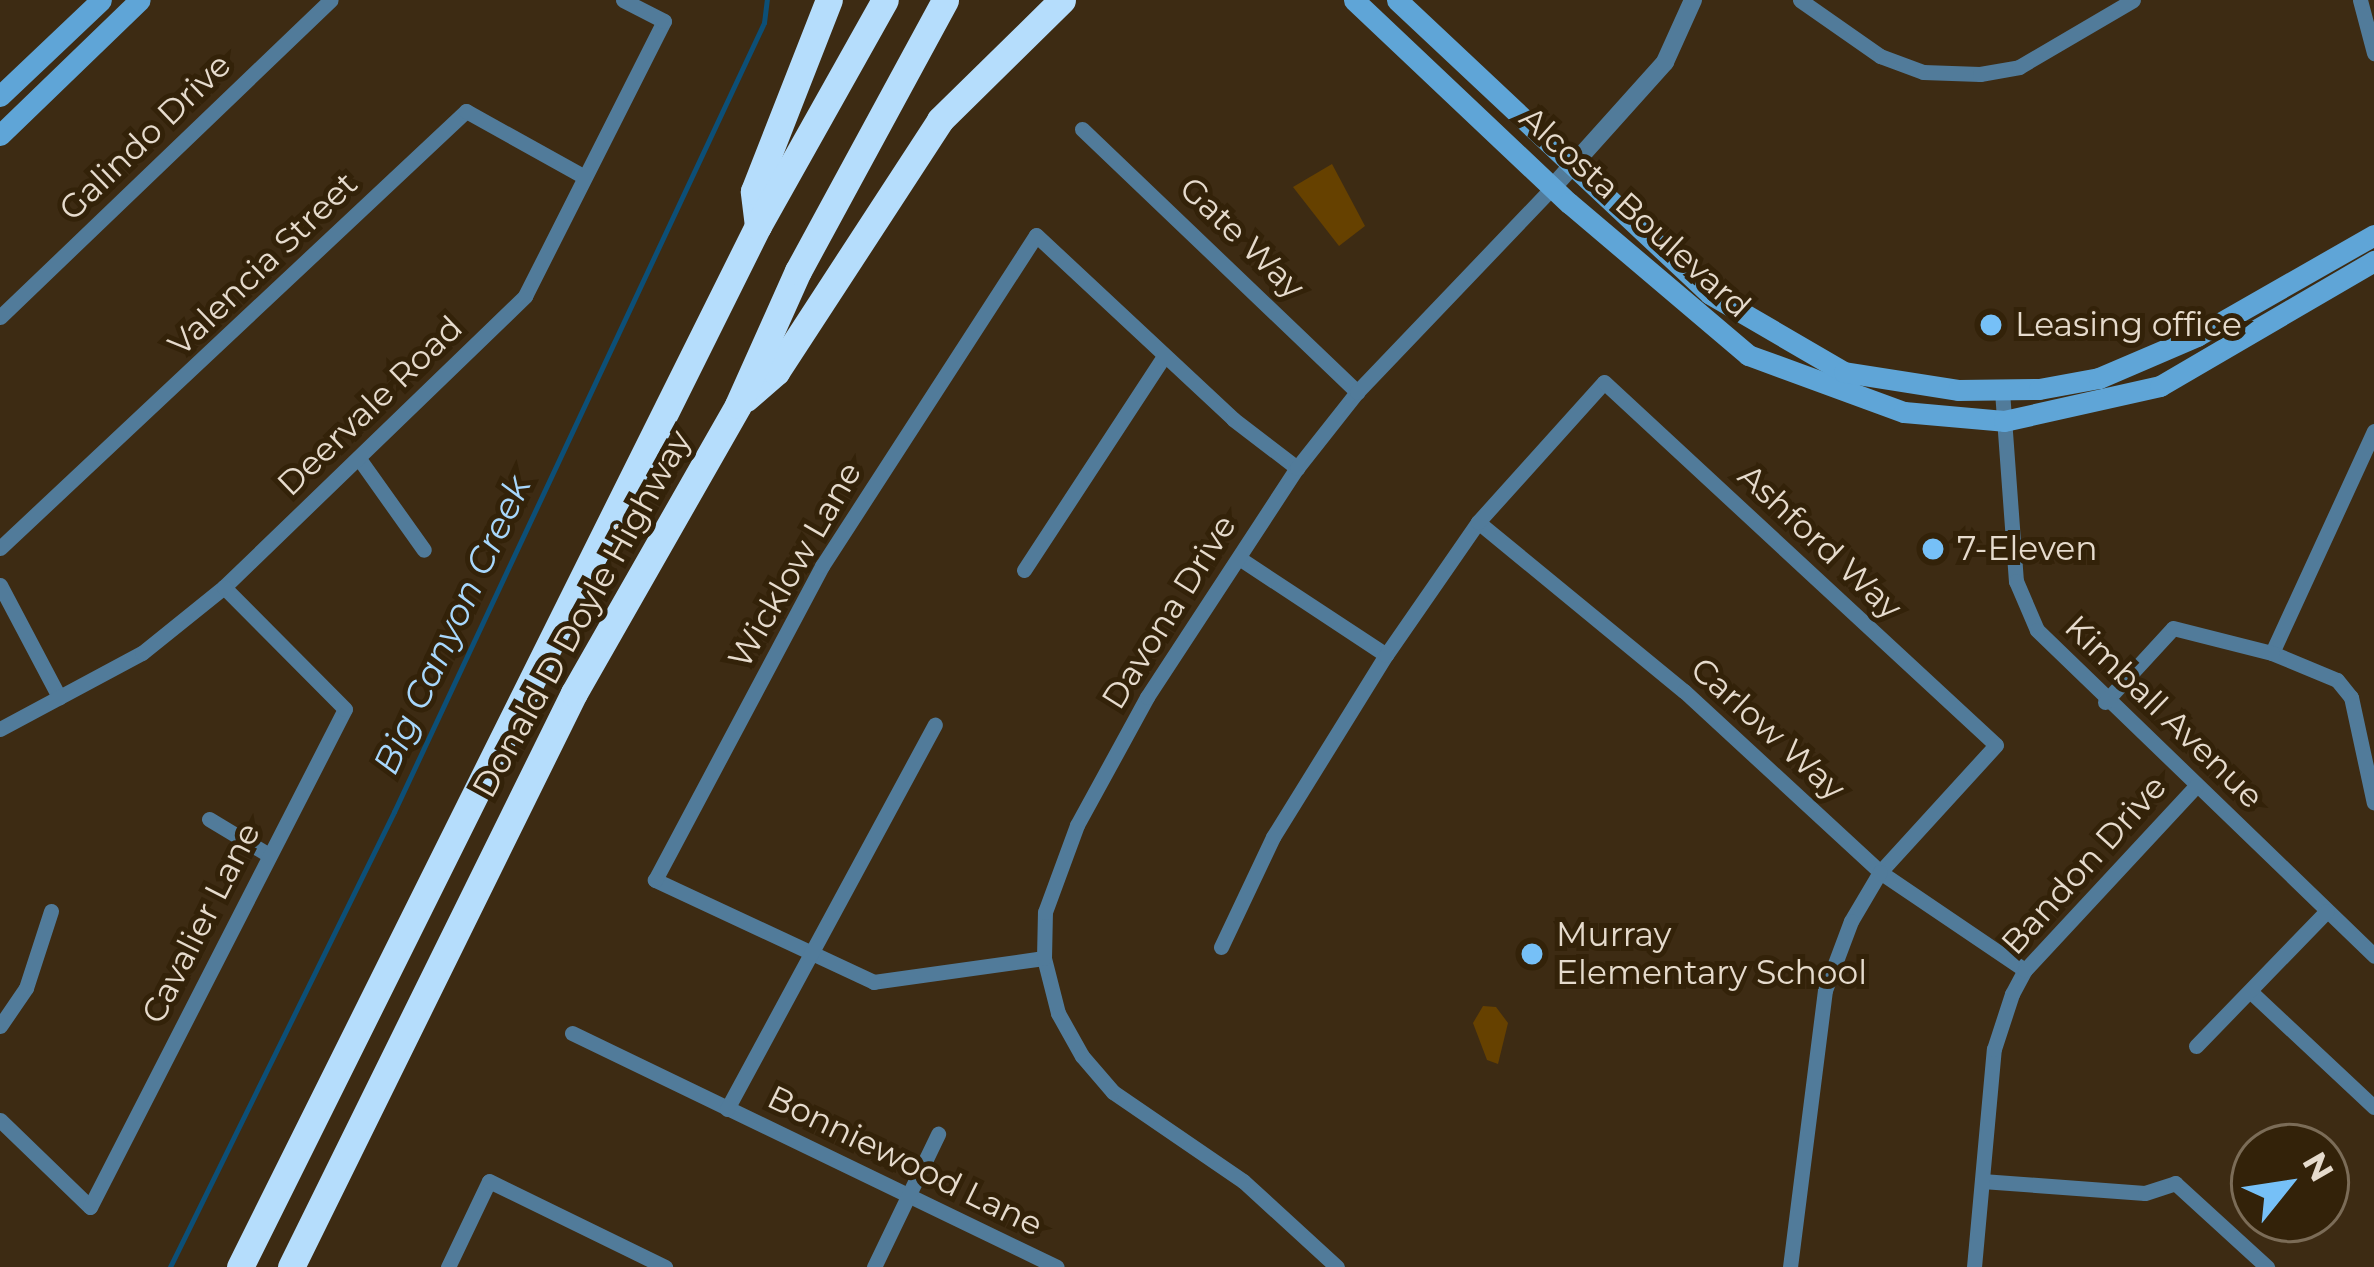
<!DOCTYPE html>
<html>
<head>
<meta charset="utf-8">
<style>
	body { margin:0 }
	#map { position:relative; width:2374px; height:1267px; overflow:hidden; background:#3d2b13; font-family:Montserrat,sans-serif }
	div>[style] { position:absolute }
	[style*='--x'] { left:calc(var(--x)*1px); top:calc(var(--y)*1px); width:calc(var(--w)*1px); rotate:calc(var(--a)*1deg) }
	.green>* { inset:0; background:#664100 }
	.stream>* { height:4.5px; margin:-2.25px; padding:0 2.25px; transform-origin:2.25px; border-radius:2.25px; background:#0c4f77 }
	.minor>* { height:15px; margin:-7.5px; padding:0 7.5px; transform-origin:7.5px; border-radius:7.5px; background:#517b9a }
	.tertiary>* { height:18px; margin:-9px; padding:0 9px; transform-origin:9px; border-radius:9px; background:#517b9a }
	.secondary>* { height:21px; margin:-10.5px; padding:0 10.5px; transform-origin:10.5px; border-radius:10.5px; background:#5fa5d7 }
	.motorway>* { height:27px; margin:-13.5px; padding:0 13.5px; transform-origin:13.5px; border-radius:13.5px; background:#b5ddfc }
	.dots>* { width:33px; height:33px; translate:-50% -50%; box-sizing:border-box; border:6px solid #332209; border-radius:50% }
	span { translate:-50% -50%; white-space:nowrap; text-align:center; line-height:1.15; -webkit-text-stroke:10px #332209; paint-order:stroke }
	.street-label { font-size:33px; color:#e6dbcd }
	.poi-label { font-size:33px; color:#e6dbcd }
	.left { translate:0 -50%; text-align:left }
	.water-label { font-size:36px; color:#a7d7fc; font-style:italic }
	.north { position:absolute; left:2230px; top:1123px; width:120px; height:120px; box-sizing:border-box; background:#332209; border:3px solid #7b6c57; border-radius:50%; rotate:60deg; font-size:33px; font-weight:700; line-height:48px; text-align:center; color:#e6dbcd }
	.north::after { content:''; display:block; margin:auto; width:42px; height:54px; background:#76c0f7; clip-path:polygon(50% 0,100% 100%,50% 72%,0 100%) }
</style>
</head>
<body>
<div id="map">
	<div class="green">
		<div style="clip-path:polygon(1332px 164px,1365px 226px,1339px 246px,1293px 187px)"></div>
		<div style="clip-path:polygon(1483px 1006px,1496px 1007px,1508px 1023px,1498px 1064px,1487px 1060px,1473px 1023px)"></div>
	</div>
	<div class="stream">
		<div style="--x:170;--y:1267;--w:507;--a:-63.79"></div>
		<div style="--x:394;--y:812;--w:871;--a:-64.88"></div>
		<div style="--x:764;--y:23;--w:23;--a:-83"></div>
	</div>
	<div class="minor">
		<div style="--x:1800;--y:0;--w:98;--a:35"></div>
		<div style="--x:1880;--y:56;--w:46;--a:20.4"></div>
		<div style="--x:1923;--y:72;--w:57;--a:2"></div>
		<div style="--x:1980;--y:74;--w:40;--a:-10"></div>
		<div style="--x:2019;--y:67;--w:132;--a:-30.4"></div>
		<div style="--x:2360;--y:0;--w:55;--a:75.2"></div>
		<div style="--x:1082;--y:129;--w:381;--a:43.7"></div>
		<div style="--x:0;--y:317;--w:458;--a:-43.8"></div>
		<div style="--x:2002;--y:391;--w:191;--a:85.8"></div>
		<div style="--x:2016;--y:581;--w:53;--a:66.8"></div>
		<div style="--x:2037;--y:630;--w:469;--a:44"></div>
		<div style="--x:2374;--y:431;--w:244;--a:114.7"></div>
		<div style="--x:2272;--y:653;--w:70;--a:22.6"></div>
		<div style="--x:2337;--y:680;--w:22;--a:51"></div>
		<div style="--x:2351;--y:697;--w:108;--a:77.8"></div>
		<div style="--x:360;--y:460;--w:110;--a:54.6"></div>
		<div style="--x:1478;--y:522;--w:266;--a:39.4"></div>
		<div style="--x:1684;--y:691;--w:267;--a:42.7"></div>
		<div style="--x:1880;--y:872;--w:175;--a:34.1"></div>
		<div style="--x:0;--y:548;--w:639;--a:-43.16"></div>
		<div style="--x:466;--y:111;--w:134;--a:29.1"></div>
		<div style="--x:1239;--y:558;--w:176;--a:33.4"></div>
		<div style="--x:1024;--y:570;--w:256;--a:-56.8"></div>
		<div style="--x:0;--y:585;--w:127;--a:62.2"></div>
		<div style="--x:2105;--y:702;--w:100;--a:-47.4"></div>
		<div style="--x:2173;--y:628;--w:102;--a:14.2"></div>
		<div style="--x:0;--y:729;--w:161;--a:-28.2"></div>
		<div style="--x:142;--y:653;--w:105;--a:-38.8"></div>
		<div style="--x:224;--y:587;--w:419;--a:-44"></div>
		<div style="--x:525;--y:296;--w:308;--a:-63.2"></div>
		<div style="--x:664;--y:21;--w:46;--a:-152.9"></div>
		<div style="--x:209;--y:819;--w:70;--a:31"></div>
		<div style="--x:1221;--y:947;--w:122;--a:-64.7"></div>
		<div style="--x:1273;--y:837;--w:214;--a:-58.2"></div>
		<div style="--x:1386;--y:655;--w:162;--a:-55.3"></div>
		<div style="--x:1478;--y:522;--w:188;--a:-48"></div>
		<div style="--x:1604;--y:382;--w:534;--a:42.8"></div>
		<div style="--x:1996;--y:745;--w:172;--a:132.4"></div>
		<div style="--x:1880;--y:872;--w:57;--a:120.6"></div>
		<div style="--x:1851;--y:921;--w:74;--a:110.6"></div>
		<div style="--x:1825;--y:990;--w:279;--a:97.2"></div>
		<div style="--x:1044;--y:958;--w:172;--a:172"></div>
		<div style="--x:874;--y:982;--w:242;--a:-155"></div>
		<div style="--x:655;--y:880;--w:356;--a:-62"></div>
		<div style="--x:822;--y:566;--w:394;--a:-57.1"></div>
		<div style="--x:1036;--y:235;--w:270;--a:43"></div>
		<div style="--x:1233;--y:419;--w:81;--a:37.4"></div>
		<div style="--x:2252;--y:993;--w:167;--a:43.1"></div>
		<div style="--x:0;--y:1026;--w:46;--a:-55.6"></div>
		<div style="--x:26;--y:988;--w:81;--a:-72"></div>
		<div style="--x:572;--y:1033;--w:538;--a:25.76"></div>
		<div style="--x:2196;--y:1046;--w:188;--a:-45.9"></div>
		<div style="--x:727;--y:1109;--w:437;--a:-61.6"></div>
		<div style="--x:0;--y:1120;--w:125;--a:44"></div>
		<div style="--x:90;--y:1207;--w:559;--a:-62.89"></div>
		<div style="--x:345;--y:709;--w:172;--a:-134.8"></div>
		<div style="--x:1982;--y:1181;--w:163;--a:4.2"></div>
		<div style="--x:2145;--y:1193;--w:32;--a:-18"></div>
		<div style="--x:2175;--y:1183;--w:125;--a:42.4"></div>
		<div style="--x:448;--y:1267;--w:95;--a:-64.5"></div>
		<div style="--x:489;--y:1181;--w:196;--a:26"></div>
		<div style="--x:874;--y:1267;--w:148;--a:-64.3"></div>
		<div style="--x:1337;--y:1267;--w:127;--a:-137.5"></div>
		<div style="--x:1243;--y:1181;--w:158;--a:-145.6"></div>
		<div style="--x:1113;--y:1092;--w:48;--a:-130.7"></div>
		<div style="--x:1082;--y:1056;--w:49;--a:-119.2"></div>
		<div style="--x:1058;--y:1013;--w:57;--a:-104.3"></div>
		<div style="--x:1044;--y:958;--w:46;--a:-88.8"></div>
		<div style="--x:1045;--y:912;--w:93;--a:-69.8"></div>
		<div style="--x:1077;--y:825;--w:146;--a:-61.3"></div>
		<div style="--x:1147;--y:697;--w:274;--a:-56.8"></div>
		<div style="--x:1297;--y:468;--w:97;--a:-51.7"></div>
		<div style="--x:1357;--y:392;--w:284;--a:-46.3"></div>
		<div style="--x:1974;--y:1267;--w:219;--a:-84.8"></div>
		<div style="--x:1994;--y:1049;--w:58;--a:-71.9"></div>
		<div style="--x:2012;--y:994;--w:27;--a:-62"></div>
		<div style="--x:2025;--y:970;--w:251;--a:-47.1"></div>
	</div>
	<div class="tertiary">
		<div style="--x:1553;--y:187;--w:168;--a:-48.1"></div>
		<div style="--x:1665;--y:62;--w:68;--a:-65.7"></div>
	</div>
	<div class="secondary">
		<div style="--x:1354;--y:0;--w:296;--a:43.4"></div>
		<div style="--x:1569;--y:203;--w:235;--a:40.3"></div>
		<div style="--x:1748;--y:355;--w:166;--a:20.1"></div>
		<div style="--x:1904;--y:412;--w:100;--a:5.1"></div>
		<div style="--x:2004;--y:421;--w:160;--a:-12.6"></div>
		<div style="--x:2160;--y:386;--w:248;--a:-30.3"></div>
		<div style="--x:1397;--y:0;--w:429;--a:43.2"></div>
		<div style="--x:1710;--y:294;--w:155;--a:30.2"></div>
		<div style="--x:1844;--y:372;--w:115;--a:9"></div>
		<div style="--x:1958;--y:390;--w:81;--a:-0.7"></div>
		<div style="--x:2039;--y:389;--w:61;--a:-10.4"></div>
		<div style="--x:2099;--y:378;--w:107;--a:-23.2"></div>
		<div style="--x:2197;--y:336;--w:204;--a:-29.7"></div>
		<div style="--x:0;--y:96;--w:139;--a:-43.5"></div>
		<div style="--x:0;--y:135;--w:194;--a:-44"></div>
	</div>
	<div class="motorway">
		<div style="--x:758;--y:226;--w:35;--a:-97"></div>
		<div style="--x:754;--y:191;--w:205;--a:-68.6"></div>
		<div style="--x:746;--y:398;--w:40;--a:-41"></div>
		<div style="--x:776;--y:372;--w:301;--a:-56.9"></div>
		<div style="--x:940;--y:120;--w:171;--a:-44.5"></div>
		<div style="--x:240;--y:1267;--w:1163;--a:-63.55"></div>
		<div style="--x:758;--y:226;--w:259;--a:-60.7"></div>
		<div style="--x:291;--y:1267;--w:640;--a:-63.76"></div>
		<div style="--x:574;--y:693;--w:331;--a:-60.3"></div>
		<div style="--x:738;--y:405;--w:147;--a:-65.9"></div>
		<div style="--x:798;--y:271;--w:308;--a:-61.5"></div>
	</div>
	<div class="dots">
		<div style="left:1991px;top:325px;background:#76c0f7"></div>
		<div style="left:1933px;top:549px;background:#76c0f7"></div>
		<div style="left:1532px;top:954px;background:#76c0f7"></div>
	</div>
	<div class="street-label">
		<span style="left:145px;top:137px;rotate:-44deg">Galindo Drive</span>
		<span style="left:1635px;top:212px;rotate:42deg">Alcosta Boulevard</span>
		<span style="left:1242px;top:238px;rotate:44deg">Gate Way</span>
		<span style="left:263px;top:264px;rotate:-44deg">Valencia Street</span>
		<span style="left:370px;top:406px;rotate:-44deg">Deervale Road</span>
		<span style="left:1820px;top:542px;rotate:43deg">Ashford Way</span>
		<span style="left:795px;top:565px;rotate:-60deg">Wicklow Lane</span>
		<span style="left:1169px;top:612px;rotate:-58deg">Davona Drive</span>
		<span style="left:582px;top:614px;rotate:-61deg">Donald D Doyle Highway</span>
		<span style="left:2164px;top:712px;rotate:44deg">Kimball Avenue</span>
		<span style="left:1768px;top:729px;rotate:42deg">Carlow Way</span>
		<span style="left:2084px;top:865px;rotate:-48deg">Bandon Drive</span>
		<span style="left:201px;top:923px;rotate:-63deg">Cavalier Lane</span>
		<span style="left:905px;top:1161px;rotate:26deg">Bonniewood Lane</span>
	</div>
	<div class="poi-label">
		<span class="left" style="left:2015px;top:325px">Leasing office</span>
		<span class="left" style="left:1957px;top:549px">7-Eleven</span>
		<span class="left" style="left:1556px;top:954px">Murray<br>Elementary School</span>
	</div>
	<div class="water-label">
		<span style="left:452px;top:625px;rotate:-65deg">Big Canyon Creek</span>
	</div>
	<div class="north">N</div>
</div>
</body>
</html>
